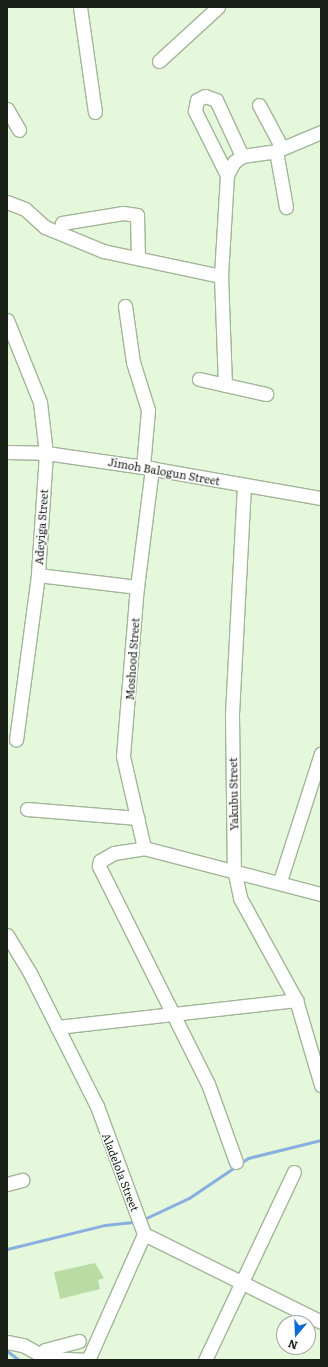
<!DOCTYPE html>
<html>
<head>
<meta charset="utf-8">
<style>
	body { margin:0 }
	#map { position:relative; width:328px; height:1367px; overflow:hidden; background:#e5f8db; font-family:Literata,serif }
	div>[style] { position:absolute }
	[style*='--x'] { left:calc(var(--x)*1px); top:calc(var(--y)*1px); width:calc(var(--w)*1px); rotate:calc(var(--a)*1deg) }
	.stream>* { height:3px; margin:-1.5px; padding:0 1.5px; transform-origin:1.5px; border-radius:1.5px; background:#89aee0 }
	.building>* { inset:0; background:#b9dca5 }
	.roads { filter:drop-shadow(1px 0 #a3b599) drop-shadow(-1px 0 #a3b599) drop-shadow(0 1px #a3b599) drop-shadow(0 -1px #a3b599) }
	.minor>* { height:13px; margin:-6.5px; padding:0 6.5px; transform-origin:6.5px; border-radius:6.5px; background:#fff }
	span { translate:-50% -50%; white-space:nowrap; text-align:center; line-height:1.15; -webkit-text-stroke:3px #fefefe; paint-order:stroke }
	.street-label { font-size:11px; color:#192015 }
	.frame { position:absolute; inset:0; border:8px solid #192015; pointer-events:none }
	.north { position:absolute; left:276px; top:1315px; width:40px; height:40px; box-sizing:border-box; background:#fefefe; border:1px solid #a2a5a1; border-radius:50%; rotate:199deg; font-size:11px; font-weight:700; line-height:16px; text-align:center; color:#192015 }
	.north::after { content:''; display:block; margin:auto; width:14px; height:18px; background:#0d6ad3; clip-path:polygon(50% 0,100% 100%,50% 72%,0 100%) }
</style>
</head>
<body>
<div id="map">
	<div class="stream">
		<div style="--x:142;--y:1220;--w:52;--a:-25.1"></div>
		<div style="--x:189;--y:1198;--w:71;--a:-34.1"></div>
		<div style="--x:248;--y:1158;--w:75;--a:-13.9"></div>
		<div style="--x:7;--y:1249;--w:101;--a:-13.8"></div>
		<div style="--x:105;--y:1225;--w:30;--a:-6"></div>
		<div style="--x:7;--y:1351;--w:15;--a:37"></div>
	</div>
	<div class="building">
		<div style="clip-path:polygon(95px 1263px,104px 1278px,98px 1280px,100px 1289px,60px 1299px,54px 1272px)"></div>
	</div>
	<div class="roads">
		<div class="minor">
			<div style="--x:80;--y:7;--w:106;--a:81.9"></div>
			<div style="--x:159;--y:61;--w:80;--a:-42.5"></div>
			<div style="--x:259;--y:105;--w:49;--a:61.9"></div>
			<div style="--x:7;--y:109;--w:24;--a:60"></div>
			<div style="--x:276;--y:151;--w:57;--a:79.9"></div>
			<div style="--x:227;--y:175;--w:72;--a:-116.6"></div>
			<div style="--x:195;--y:111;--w:11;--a:-80"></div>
			<div style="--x:197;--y:100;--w:9;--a:-27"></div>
			<div style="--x:205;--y:96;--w:12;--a:20"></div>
			<div style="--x:216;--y:100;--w:62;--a:65.1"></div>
			<div style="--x:7;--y:202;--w:19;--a:21"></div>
			<div style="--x:25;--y:209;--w:27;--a:42"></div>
			<div style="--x:45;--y:227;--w:63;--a:22.5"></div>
			<div style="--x:103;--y:251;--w:121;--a:12"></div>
			<div style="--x:62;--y:223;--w:62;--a:-9.3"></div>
			<div style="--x:123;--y:213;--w:14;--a:8"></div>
			<div style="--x:137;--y:215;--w:43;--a:88.7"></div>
			<div style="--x:125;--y:306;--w:57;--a:81.9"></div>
			<div style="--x:133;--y:362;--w:50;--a:72.6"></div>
			<div style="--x:148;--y:410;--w:57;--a:95"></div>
			<div style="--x:7;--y:320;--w:88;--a:68.1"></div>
			<div style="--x:40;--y:402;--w:51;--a:83.3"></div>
			<div style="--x:46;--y:453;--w:122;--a:93.8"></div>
			<div style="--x:38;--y:575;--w:166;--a:97.6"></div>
			<div style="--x:199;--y:379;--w:69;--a:12.6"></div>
			<div style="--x:225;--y:385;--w:109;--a:-92.1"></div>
			<div style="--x:221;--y:276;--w:101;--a:-86.6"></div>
			<div style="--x:227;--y:175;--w:15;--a:-62"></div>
			<div style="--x:234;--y:162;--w:10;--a:-37"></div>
			<div style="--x:242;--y:156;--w:34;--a:-8"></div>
			<div style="--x:276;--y:151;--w:49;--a:-22.9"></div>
			<div style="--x:7;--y:452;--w:39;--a:1"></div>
			<div style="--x:46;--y:453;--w:98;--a:8.2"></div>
			<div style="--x:143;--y:467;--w:181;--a:9.9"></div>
			<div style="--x:244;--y:485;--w:230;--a:93"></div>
			<div style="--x:232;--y:715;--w:154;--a:89.3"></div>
			<div style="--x:234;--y:869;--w:30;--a:78"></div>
			<div style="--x:240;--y:898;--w:116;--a:61.2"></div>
			<div style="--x:296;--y:1000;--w:89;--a:73.6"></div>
			<div style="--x:38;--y:575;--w:100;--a:6.9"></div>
			<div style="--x:27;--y:809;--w:111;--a:4.6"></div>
			<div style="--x:144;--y:848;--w:94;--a:-102.9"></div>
			<div style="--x:123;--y:756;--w:170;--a:-85.3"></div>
			<div style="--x:137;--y:587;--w:120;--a:-82.8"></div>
			<div style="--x:280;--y:881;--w:134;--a:-72.2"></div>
			<div style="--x:7;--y:935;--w:44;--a:58.8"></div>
			<div style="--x:30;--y:973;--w:149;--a:63.3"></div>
			<div style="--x:97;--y:1106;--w:136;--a:69.8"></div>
			<div style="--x:144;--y:1234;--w:198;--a:26.4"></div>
			<div style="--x:57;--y:1027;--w:241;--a:-6.4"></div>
			<div style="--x:236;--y:1162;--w:83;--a:-109.7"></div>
			<div style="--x:208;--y:1084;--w:244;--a:-116.6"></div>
			<div style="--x:99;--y:866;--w:5;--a:-79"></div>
			<div style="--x:100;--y:861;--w:16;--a:-30"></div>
			<div style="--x:114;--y:853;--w:30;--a:-9"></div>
			<div style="--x:144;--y:848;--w:183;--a:14.6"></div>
			<div style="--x:7;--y:1184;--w:16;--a:-15"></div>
			<div style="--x:7;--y:1342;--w:16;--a:11"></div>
			<div style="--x:23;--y:1345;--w:26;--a:29"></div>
			<div style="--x:46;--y:1358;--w:42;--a:2.7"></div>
			<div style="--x:39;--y:1356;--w:8;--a:-45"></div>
			<div style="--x:45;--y:1350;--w:35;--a:-15"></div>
			<div style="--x:88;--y:1360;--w:138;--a:-66"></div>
			<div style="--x:205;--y:1360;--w:208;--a:-64.7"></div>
		</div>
	</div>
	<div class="street-label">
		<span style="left:164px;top:471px;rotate:10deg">Jimoh Balogun Street</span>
		<span style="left:41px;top:527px;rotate:-86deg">Adeyiga Street</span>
		<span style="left:132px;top:659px;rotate:-86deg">Moshood Street</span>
		<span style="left:233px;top:794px;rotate:-91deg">Yakubu Street</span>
		<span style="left:121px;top:1172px;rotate:69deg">Aladelola Street</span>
	</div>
	<div class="frame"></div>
	<div class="north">N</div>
</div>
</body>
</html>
